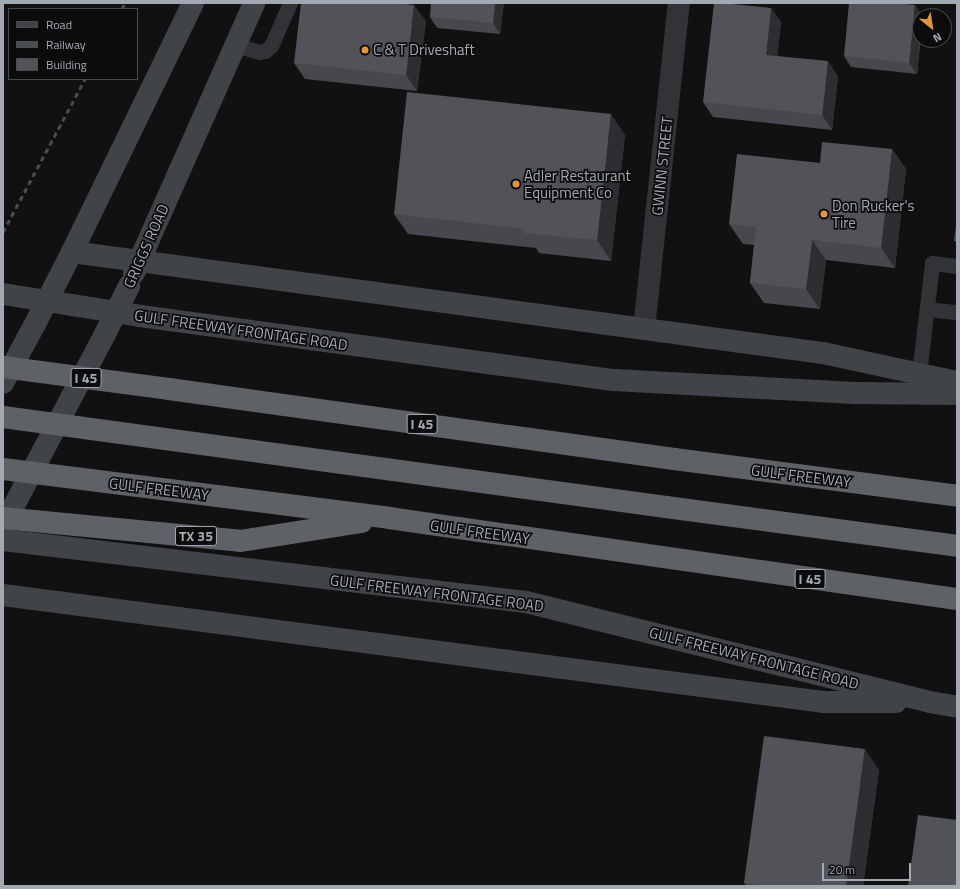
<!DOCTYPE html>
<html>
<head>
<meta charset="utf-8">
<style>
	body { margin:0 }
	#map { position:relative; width:960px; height:889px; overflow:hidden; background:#111112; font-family:"Titillium Web",sans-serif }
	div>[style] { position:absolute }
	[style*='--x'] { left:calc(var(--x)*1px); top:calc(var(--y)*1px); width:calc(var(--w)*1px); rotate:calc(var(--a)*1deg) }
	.lane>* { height:15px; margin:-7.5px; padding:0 7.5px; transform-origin:7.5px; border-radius:7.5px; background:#323337 }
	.street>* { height:22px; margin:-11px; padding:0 11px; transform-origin:11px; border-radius:11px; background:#323337 }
	.secondary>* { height:22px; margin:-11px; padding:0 11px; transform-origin:11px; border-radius:11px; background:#404347 }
	.highway>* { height:22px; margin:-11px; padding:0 11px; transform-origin:11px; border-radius:11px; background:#5e6267 }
	.rail>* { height:3px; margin-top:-1.5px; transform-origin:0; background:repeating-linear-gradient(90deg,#494c50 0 5px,transparent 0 9px) }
	.secondary-bridge>* { height:22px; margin:-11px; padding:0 11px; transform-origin:11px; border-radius:11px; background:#404347 }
	.highway-bridge>* { height:22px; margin:-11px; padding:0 11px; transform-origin:11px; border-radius:11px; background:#5e6267 }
	.wall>* { inset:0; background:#47484d }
	.shaded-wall>* { inset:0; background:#2d2e31 }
	.building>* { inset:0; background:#515358 }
	.dots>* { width:11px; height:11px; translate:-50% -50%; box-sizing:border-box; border:2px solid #0c0c0d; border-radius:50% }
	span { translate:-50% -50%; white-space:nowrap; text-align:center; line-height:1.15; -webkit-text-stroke:3.5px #0c0c0d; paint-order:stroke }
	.shield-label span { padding:1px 3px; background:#0c0c0d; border:1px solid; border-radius:3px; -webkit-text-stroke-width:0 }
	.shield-label { font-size:14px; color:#a3a9b2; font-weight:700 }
	.poi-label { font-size:15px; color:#a3a9b2 }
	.left { translate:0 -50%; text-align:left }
	.street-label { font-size:15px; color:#a3a9b2 }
	.frame { position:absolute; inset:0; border:4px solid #a3a9b2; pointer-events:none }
	.legend { position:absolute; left:8px; top:8px; width:130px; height:72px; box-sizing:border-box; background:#0c0c0d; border:1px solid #484b4f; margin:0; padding:5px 7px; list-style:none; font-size:12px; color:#a3a9b2 }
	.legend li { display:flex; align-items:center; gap:8px; height:20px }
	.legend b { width:20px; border:1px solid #484b4f }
	.north { position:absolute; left:912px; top:8px; width:40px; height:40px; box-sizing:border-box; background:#0c0c0d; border:1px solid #484b4f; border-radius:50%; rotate:150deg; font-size:11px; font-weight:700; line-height:16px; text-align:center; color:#a3a9b2 }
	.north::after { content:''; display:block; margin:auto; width:14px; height:18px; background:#e49537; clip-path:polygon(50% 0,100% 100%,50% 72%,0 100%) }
	.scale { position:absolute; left:822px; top:863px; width:89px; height:18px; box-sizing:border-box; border:2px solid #a3a9b2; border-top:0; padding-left:5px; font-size:12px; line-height:14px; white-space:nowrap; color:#a3a9b2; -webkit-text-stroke:3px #0c0c0d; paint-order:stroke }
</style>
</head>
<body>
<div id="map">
	<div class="lane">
		<div style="--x:235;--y:45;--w:25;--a:16"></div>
		<div style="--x:259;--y:52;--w:6;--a:-9"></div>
		<div style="--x:265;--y:51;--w:8;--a:-40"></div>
		<div style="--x:271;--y:46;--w:47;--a:-66.2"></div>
		<div style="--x:927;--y:309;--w:30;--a:6"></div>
		<div style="--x:919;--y:374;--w:112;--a:-83.3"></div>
		<div style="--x:932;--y:263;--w:25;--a:7"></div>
	</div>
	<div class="street">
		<div style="--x:644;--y:329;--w:328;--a:-83.9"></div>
	</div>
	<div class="secondary">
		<div style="--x:193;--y:3;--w:277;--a:115.9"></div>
		<div style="--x:72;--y:252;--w:758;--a:7.66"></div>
		<div style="--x:823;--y:353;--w:137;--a:12.2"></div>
		<div style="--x:134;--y:273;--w:295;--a:-66"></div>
		<div style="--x:3;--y:294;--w:139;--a:9.1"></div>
		<div style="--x:140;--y:316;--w:478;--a:7.7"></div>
		<div style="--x:614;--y:380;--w:241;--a:3.1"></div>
		<div style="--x:855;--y:393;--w:102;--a:0.6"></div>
		<div style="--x:3;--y:383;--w:67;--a:-61.5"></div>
		<div style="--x:3;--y:526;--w:217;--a:-62"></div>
		<div style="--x:3;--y:540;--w:527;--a:6.76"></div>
		<div style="--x:526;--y:602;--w:416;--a:13.9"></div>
		<div style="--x:930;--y:702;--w:27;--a:10"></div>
		<div style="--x:3;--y:595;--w:827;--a:7.43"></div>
		<div style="--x:823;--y:702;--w:73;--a:0"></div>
	</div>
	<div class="highway">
		<div style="--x:169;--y:389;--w:510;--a:7.89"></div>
		<div style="--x:674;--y:459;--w:285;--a:7.4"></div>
		<div style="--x:666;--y:507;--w:294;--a:7.6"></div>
		<div style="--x:389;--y:518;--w:574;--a:8.12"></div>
	</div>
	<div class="rail">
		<div style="--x:122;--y:9;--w:7;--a:-63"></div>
		<div style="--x:3;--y:232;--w:174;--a:-61.8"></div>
	</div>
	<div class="secondary-bridge">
		<div style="--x:35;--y:324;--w:81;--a:-62.8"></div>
		<div style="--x:105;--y:334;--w:54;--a:-63.4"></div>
	</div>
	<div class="highway-bridge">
		<div style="--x:3;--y:367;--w:167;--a:7.5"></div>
		<div style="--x:3;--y:417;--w:669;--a:7.73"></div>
		<div style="--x:3;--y:469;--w:389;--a:7.2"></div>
		<div style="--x:3;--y:518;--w:238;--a:5.5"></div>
		<div style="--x:240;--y:541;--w:123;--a:-8.9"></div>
	</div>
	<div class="wall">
		<div style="clip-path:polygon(504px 3px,500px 34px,437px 28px,430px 17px)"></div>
		<div style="clip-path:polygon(771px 8px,781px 22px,777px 56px,838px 76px,832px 130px,713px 117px,703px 102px)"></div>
		<div style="clip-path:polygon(923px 16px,917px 74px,851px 67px,844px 56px)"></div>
		<div style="clip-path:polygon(426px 21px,417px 91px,305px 79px,294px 63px)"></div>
		<div style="clip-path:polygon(625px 135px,611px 261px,539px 253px,536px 248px,408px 234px,394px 214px)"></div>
		<div style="clip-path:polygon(892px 149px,906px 169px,895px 268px,826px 260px,820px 309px,764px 303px,750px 283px,754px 245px,743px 244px,729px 224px,820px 163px)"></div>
		<div style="clip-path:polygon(879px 770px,863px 886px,747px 886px,744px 883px)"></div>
	</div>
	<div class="shaded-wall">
		<div style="clip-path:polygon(495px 3px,504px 3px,500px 34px,493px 23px)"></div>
		<div style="clip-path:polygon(414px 5px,426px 21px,417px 91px,406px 75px)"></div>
		<div style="clip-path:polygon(915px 5px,923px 16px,920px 16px,920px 40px,917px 74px,909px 63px)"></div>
		<div style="clip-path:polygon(771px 8px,781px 22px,776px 69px,766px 55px)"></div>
		<div style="clip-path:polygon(828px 61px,838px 76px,832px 130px,822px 115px)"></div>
		<div style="clip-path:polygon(611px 114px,625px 135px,611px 261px,597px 240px)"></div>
		<div style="clip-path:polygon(892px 149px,906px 169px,895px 268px,881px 248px)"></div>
		<div style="clip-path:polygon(812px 240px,826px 260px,820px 309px,806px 289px)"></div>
		<div style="clip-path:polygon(865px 749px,879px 770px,863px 886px,846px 886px)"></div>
	</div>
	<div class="building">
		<div style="clip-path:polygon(301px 3px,397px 3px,414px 5px,406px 75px,294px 63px)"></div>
		<div style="clip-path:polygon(431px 3px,495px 3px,493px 23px,430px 17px)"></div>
		<div style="clip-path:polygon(714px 3px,723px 3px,771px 8px,766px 55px,828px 61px,822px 115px,703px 102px)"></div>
		<div style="clip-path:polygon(849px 3px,897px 3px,915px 5px,909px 63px,844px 56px)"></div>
		<div style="clip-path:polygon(407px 92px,611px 114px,597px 240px,524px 233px,525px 229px,394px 214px)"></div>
		<div style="clip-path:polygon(822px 142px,892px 149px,881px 248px,812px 240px,806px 289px,750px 283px,756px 227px,729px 224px,737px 154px,820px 163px)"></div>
		<div style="clip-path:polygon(957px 219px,957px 242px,954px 241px)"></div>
		<div style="clip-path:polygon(764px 736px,865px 749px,846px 886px,770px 886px,744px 883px)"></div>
		<div style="clip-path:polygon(918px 815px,957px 820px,957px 886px,908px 886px)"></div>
	</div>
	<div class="dots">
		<div style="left:365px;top:50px;background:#e49537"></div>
		<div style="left:516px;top:184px;background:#e49537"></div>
		<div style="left:824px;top:214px;background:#e49537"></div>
	</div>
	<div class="shield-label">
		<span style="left:86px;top:378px">I 45</span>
		<span style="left:422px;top:424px">I 45</span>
		<span style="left:196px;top:536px">TX 35</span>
		<span style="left:810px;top:579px">I 45</span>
	</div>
	<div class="poi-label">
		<span class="left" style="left:373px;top:50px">C &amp; T Driveshaft</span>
		<span class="left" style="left:524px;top:184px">Adler Restaurant<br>Equipment Co</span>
		<span class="left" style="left:832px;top:214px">Don Rucker's<br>Tire</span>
	</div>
	<div class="street-label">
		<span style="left:662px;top:166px;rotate:-84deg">GWINN STREET</span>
		<span style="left:146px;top:246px;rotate:-66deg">GRIGGS ROAD</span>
		<span style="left:241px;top:330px;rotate:8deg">GULF FREEWAY FRONTAGE ROAD</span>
		<span style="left:801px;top:476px;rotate:7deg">GULF FREEWAY</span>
		<span style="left:159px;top:489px;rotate:7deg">GULF FREEWAY</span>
		<span style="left:480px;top:532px;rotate:8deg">GULF FREEWAY</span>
		<span style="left:437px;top:593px;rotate:7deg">GULF FREEWAY FRONTAGE ROAD</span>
		<span style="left:754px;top:658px;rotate:14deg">GULF FREEWAY FRONTAGE ROAD</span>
	</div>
	<div class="frame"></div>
	<ul class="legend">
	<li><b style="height:5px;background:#404347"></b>Road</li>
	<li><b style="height:5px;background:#494c50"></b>Railway</li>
	<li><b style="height:11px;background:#515358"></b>Building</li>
	</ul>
	<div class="north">N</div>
	<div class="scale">20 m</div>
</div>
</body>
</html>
